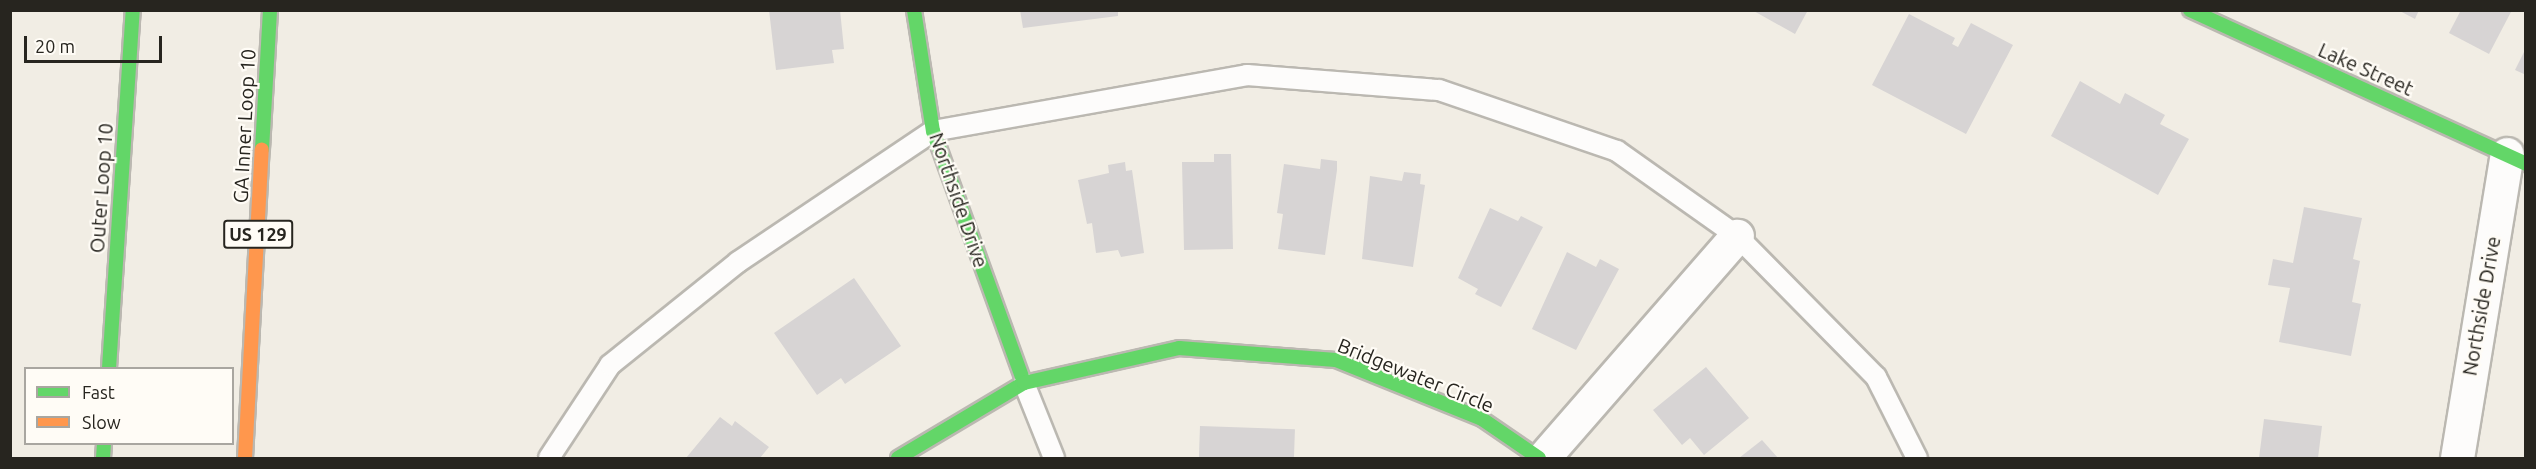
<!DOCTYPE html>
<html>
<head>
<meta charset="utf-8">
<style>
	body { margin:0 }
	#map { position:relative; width:2536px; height:469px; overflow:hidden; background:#f1ede4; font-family:Ubuntu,sans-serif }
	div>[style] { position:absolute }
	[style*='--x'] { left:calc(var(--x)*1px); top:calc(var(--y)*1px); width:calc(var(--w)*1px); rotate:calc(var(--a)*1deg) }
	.building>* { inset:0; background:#d7d4d4; transform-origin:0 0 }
	.roads { filter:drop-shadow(2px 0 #bbb8b1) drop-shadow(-2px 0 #bbb8b1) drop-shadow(0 2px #bbb8b1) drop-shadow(0 -2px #bbb8b1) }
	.lane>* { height:20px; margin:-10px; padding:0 10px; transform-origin:10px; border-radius:10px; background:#fdfcfb }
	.street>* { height:33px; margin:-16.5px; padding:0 16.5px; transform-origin:16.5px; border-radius:16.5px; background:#fdfcfb }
	.fast>* { height:14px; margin:-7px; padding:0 7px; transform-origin:7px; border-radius:7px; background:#63d668 }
	.slow>* { height:14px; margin:-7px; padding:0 7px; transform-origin:7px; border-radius:7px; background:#ff974d }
	span { translate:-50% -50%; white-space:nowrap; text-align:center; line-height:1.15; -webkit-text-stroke:4.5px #fffcf6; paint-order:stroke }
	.shield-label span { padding:2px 4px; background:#fffcf6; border:2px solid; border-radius:4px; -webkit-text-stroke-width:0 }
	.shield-label { font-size:18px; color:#27251f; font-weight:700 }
	.street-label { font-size:20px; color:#27251f }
	.frame { position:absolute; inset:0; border:12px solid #27251f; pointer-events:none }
	.legend { position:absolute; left:24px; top:367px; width:210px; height:78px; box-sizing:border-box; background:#fffcf6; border:2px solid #a9a6a0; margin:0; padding:8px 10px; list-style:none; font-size:18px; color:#27251f }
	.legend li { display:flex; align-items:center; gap:12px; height:30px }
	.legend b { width:30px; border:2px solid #a9a6a0 }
	.scale { position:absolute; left:24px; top:36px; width:138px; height:27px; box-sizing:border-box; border:3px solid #27251f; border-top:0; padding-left:8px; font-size:18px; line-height:21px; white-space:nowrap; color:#27251f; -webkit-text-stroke:4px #fffcf6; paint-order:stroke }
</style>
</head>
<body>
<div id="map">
	<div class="building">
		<div style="clip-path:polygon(769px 10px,840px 10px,844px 49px,832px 50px,834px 63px,776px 70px)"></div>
		<div style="clip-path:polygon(1020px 10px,1118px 10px,1118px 16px,1023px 28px)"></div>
		<div style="clip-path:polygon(1752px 10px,1808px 10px,1795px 34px)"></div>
		<div style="clip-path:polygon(2398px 10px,2419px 10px,2415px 19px)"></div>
		<div style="clip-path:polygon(2461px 10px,2512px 10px,2489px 54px,2449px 33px)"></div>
		<div style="clip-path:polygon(1909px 14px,1955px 38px,1952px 44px,1958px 47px,1971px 23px,2013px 45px,1966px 134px,1872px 85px)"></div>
		<div style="clip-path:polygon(2526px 48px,2526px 75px,2515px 70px)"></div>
		<div style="clip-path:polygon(2080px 81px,2120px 104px,2125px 93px,2165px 115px,2160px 124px,2189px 139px,2158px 195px,2051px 136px)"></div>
		<div style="clip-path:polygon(1214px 154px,1231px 154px,1233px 249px,1184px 250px,1182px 162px,1214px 162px)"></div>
		<div style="clip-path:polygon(1321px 159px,1337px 161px,1337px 170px,1325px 255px,1278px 249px,1283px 214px,1277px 213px,1284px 164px,1320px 169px)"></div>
		<div style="clip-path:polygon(1125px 162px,1126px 171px,1132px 170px,1144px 253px,1121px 257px,1118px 250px,1096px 253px,1092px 223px,1087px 224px,1078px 180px,1109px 173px,1108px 165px)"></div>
		<div style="clip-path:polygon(1404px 172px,1421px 174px,1420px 184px,1425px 185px,1413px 267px,1362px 259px,1370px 176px,1402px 181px)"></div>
		<div style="clip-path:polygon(2304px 207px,2362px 218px,2353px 259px,2360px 261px,2352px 302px,2361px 304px,2351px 356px,2279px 342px,2290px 288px,2268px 285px,2273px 259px,2293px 263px)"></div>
		<div style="clip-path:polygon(1490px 208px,1518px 221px,1521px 216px,1543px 227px,1501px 307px,1475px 294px,1478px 289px,1458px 278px)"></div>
		<div style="clip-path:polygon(1567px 252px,1596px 267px,1600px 259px,1619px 269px,1576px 350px,1532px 329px)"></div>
		<div style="clip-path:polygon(854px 278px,901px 346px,845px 384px,841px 378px,817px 395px,774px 333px)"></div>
		<div style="clip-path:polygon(1706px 367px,1749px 418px,1704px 455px,1690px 438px,1682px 445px,1653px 410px)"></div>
		<div style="clip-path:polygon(720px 417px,732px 426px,735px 421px,769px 447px,760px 458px,686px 458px)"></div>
		<div style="clip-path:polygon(2264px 419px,2322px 426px,2318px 458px,2259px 458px)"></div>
		<div style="left:1200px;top:426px;width:95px;height:32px;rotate:2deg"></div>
		<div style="clip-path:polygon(1762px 440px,1778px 458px,1739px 458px)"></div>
	</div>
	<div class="roads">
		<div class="lane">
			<div style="--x:1024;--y:383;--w:81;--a:68.2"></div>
			<div style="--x:549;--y:458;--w:111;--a:-56.7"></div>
			<div style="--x:610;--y:365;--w:164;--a:-38.8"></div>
			<div style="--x:738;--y:262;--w:235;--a:-33.9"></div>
			<div style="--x:933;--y:131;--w:319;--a:-10.1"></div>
			<div style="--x:1247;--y:75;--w:193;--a:4.5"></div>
			<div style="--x:1439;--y:90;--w:188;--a:18.9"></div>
			<div style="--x:1617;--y:151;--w:147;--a:35.3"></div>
			<div style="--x:1737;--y:236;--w:198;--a:45.4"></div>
			<div style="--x:1876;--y:377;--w:91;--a:63.2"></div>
		</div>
		<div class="street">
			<div style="--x:1543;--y:458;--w:295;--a:-48.9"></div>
			<div style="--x:2457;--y:458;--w:308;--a:-80.7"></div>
		</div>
		<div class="fast">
			<div style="--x:914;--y:10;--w:122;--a:81.1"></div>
			<div style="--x:933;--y:131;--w:268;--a:70.1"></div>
			<div style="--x:2190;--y:10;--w:370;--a:24.6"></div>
			<div style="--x:262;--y:149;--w:139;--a:-86.7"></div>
			<div style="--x:109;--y:368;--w:359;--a:-86.2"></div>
			<div style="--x:103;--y:458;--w:14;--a:-86"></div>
			<div style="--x:898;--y:458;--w:147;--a:-30.8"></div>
			<div style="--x:1024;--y:383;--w:159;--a:-12.7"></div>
			<div style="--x:1179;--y:348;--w:157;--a:4.4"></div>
			<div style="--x:1336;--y:360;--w:157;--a:22"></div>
			<div style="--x:1482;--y:419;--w:69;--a:34.4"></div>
		</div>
		<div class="slow">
			<div style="--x:245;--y:458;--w:309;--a:-86.9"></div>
		</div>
	</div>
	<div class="shield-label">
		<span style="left:258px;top:234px">US 129</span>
	</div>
	<div class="street-label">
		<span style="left:2366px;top:69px;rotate:24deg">Lake Street</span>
		<span style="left:244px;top:126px;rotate:-87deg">GA Inner Loop 10</span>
		<span style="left:101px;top:188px;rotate:-86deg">Outer Loop 10</span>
		<span style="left:959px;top:200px;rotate:71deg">Northside Drive</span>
		<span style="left:2481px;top:306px;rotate:-80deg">Northside Drive</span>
		<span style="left:1416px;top:375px;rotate:22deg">Bridgewater Circle</span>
	</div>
	<div class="frame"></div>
	<ul class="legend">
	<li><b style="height:8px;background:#63d668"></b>Fast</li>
	<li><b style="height:8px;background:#ff974d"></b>Slow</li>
	</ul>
	<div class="scale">20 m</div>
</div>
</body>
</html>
